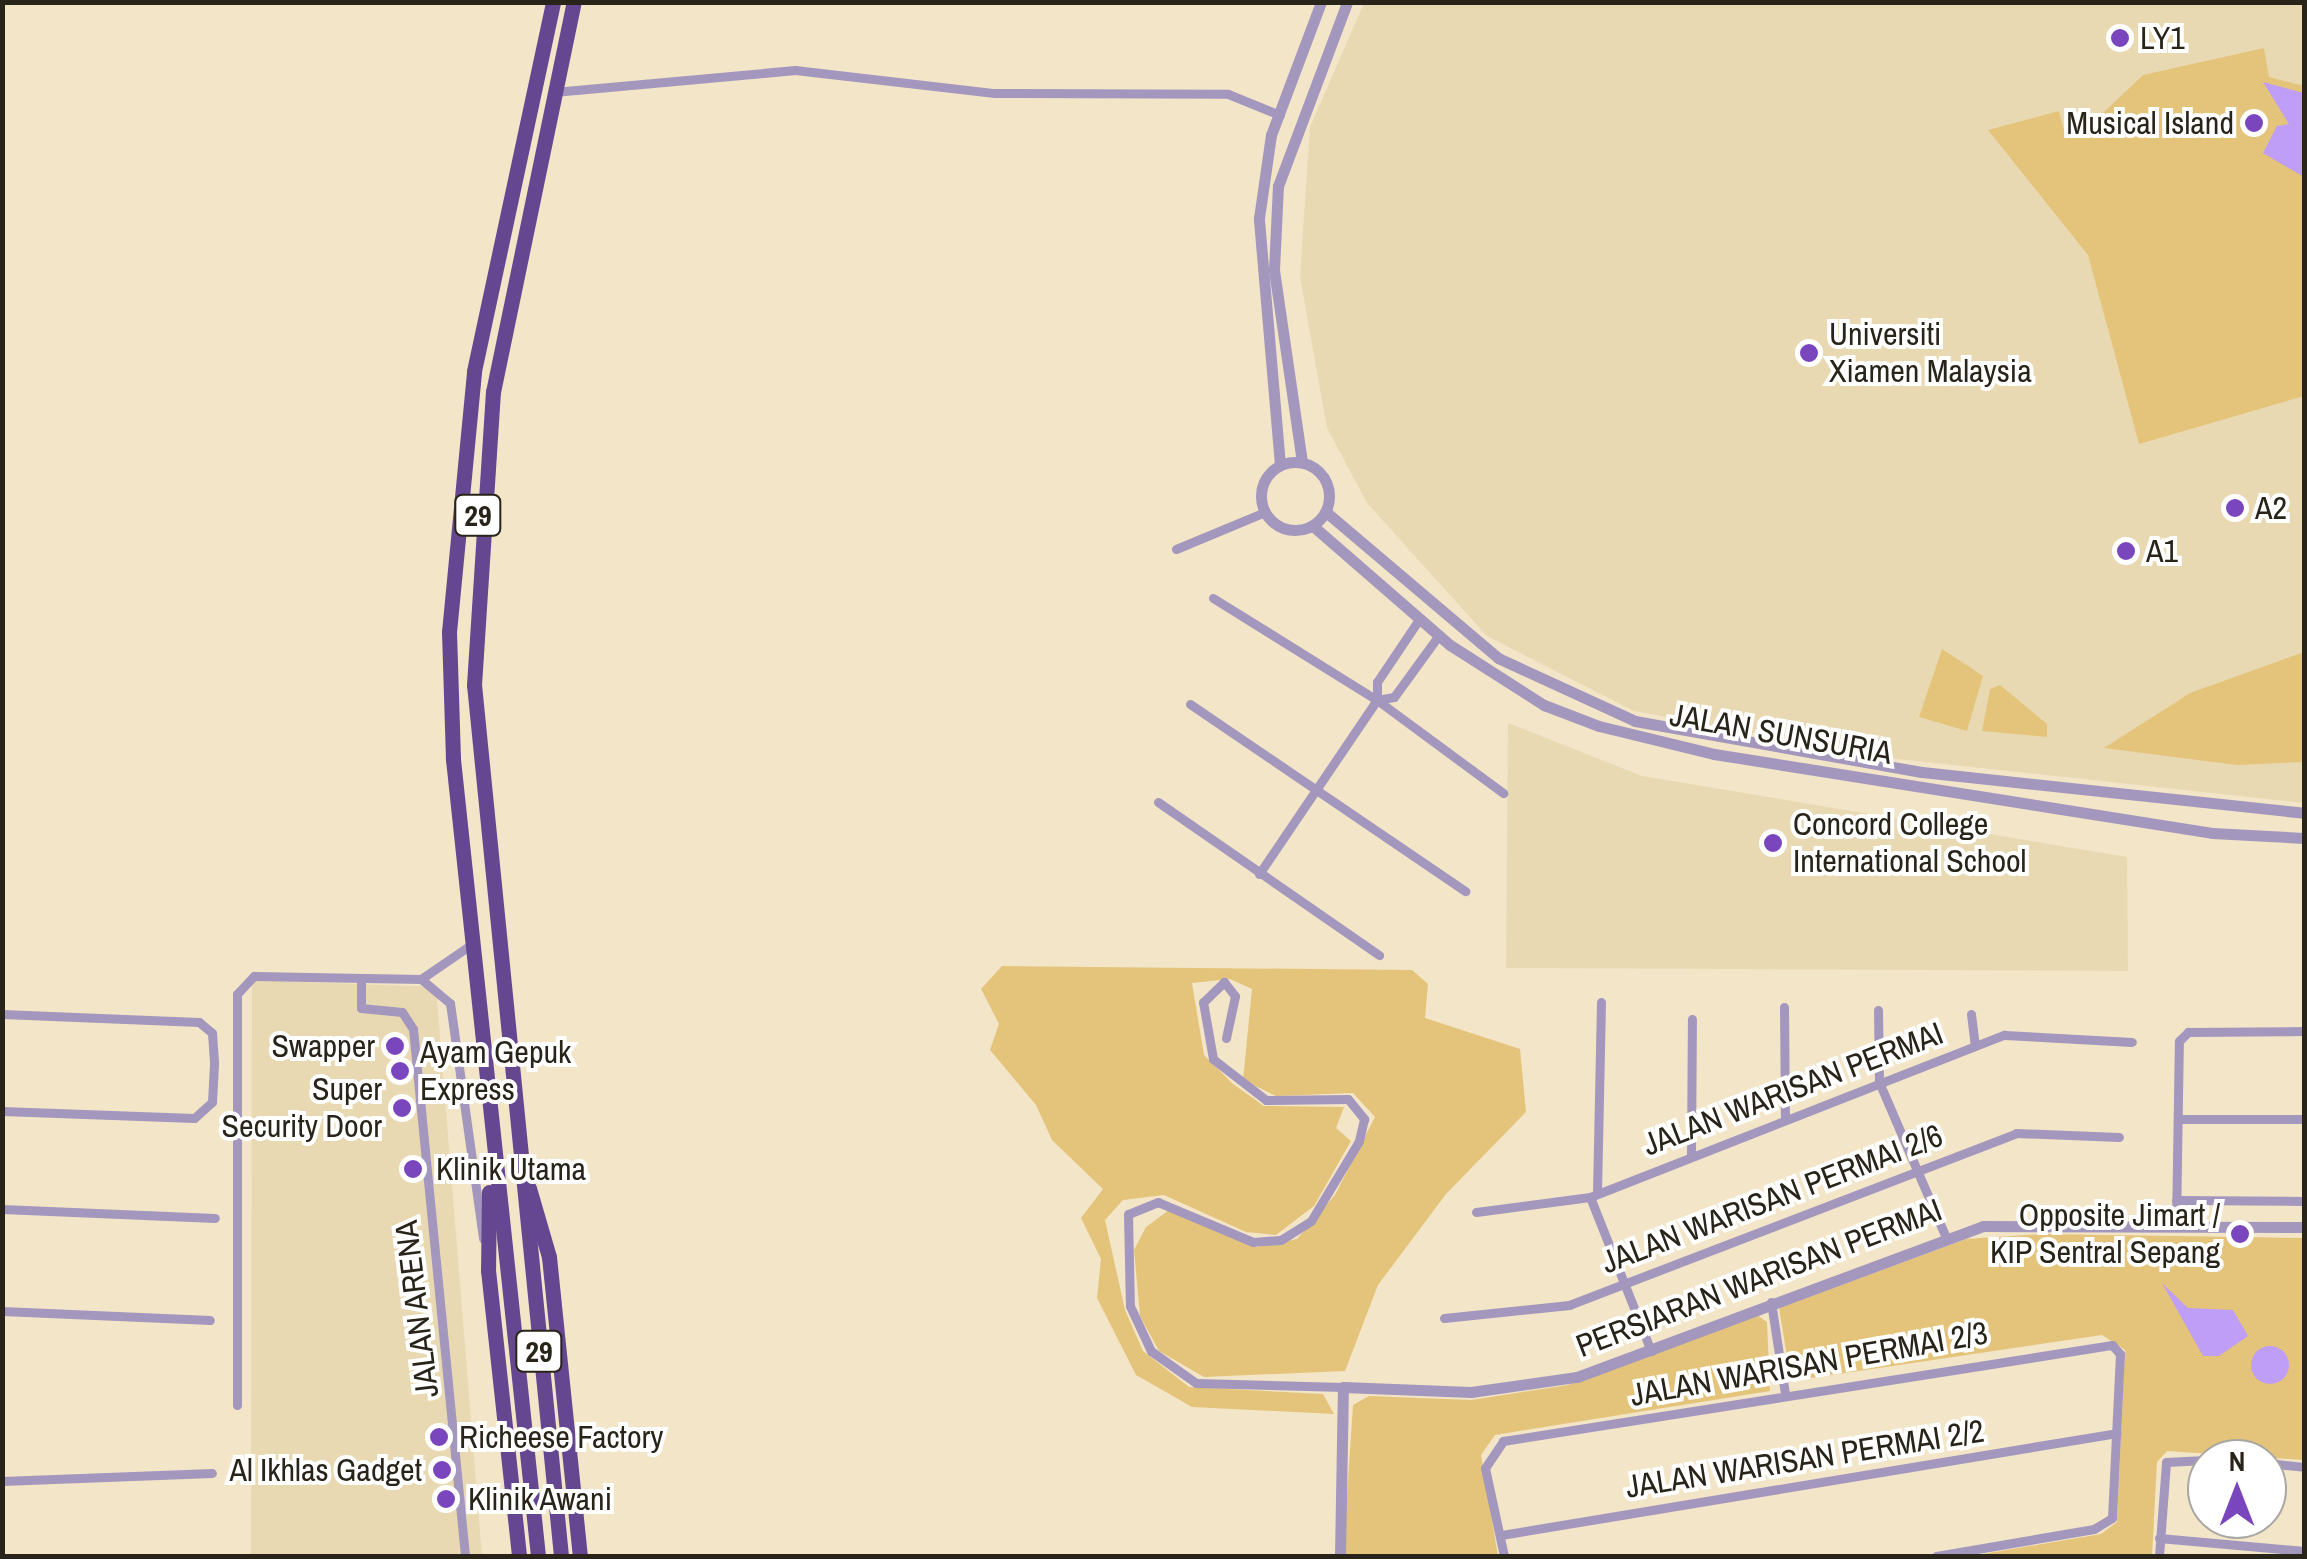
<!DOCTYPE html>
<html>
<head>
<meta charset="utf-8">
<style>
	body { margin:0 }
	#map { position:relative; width:2307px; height:1559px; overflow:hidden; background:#f3e5c7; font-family:"Archivo Narrow",sans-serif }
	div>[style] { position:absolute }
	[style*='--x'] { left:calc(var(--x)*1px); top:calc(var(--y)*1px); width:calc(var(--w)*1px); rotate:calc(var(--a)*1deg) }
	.built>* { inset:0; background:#e9d9b3 }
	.green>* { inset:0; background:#e4c47a }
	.water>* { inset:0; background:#be9ef7 }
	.round { border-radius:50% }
	.minor>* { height:9px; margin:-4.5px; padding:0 4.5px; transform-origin:4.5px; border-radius:4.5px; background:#a497be }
	.tertiary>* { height:11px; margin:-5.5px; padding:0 5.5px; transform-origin:5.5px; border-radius:5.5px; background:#a497be }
	.tertiary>.ring { margin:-5.5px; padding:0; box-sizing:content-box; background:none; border:11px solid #a497be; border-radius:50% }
	.trunk>* { height:15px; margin:-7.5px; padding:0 7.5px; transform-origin:7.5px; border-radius:7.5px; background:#644691 }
	.dots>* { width:28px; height:28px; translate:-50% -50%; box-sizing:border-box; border:5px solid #fff; border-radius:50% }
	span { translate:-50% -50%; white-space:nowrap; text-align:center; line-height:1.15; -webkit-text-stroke:8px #fff; paint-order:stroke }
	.shield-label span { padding:2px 8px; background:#fff; border:2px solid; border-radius:8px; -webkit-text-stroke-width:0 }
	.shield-label { font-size:30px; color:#292419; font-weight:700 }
	.poi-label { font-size:32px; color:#292419 }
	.left { translate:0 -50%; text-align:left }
	.right { translate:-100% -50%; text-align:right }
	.street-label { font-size:32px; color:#292419 }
	.frame { position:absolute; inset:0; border:5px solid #292419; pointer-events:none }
	.north { position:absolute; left:2187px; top:1439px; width:100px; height:100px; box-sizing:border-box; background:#fff; border:2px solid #a9a7a3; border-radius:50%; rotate:0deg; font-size:28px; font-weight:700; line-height:40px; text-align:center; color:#292419 }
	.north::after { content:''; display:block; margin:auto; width:35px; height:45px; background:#7a46be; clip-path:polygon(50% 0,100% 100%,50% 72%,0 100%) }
</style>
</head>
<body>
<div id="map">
	<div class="built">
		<div style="clip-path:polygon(1364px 3px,2304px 3px,2304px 803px,1888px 758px,1634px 711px,1487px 636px,1367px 503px,1327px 428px,1300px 277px,1310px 127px)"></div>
		<div style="clip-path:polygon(1508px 723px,1642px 776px,2127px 857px,2128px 971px,1506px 968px)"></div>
		<div style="clip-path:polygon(252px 980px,436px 987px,482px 1556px,251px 1556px)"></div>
	</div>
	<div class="green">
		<div style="clip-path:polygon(2264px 48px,2269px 77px,2304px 86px,2304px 396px,2139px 444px,2088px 255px,1988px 130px,2059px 111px,2066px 138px,2081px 134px,2143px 75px)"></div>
		<div style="clip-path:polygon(1942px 649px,1983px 676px,1967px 731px,1919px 717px)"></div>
		<div style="clip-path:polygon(2304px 652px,2304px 762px,2237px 765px,2104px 748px,2190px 693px)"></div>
		<div style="clip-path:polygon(2000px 685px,2047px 724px,2047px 737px,1982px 731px,1990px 689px)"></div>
		<div style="clip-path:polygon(1002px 966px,1412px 970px,1428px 984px,1425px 1018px,1520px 1049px,1526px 1112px,1446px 1194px,1378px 1285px,1345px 1371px,1204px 1377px,1159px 1351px,1140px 1316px,1134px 1250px,1146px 1227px,1169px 1210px,1256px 1247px,1297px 1239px,1335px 1195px,1375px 1117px,1353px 1093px,1276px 1096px,1243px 1080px,1252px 989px,1230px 979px,1192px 983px,1204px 1055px,1233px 1084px,1264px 1106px,1344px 1107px,1336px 1128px,1351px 1141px,1314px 1206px,1276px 1235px,1246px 1232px,1164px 1195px,1123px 1200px,1105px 1220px,1125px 1310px,1143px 1351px,1189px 1387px,1323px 1394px,1334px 1414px,1192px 1407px,1136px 1375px,1097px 1298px,1101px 1259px,1081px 1218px,1103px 1189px,1052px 1140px,1036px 1105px,990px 1050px,999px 1024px,981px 989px)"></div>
		<div style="clip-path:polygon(2042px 1234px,2304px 1238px,2304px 1460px,2167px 1451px,2157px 1462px,2152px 1556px,1971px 1556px,2101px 1534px,2117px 1522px,2125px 1350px,2102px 1335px,1791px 1381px,1779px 1308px,1966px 1239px)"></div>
		<div style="clip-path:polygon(1757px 1315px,1767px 1322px,1770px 1391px,1495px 1435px,1481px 1455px,1498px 1556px,1343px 1556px,1353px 1405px,1369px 1396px,1471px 1400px,1568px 1385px)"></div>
	</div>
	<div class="water">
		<div style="clip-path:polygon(2263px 82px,2304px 93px,2304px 177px,2263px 153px,2277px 126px,2289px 124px)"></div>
		<div style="clip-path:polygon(2162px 1283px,2188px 1308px,2233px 1310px,2248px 1336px,2219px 1356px,2203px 1356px)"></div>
		<div class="round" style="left:2251px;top:1346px;width:38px;height:38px"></div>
	</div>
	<div class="minor">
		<div style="--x:554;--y:92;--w:242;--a:-5.2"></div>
		<div style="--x:795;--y:70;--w:201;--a:6.6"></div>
		<div style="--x:995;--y:93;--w:233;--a:0.2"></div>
		<div style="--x:1228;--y:94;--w:56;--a:22"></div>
		<div style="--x:1176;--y:549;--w:96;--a:-22.6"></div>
		<div style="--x:1213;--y:598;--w:193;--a:31.9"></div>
		<div style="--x:1377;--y:700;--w:157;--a:36.4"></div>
		<div style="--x:1377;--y:700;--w:17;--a:-10"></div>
		<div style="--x:1394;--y:697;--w:77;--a:-54"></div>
		<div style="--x:1190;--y:704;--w:333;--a:34.2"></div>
		<div style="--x:1158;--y:802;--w:269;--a:34.7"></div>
		<div style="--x:1259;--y:874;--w:210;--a:-55.9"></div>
		<div style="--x:1377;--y:700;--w:18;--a:-90"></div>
		<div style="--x:1377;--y:682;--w:77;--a:-56.1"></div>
		<div style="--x:361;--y:978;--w:30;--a:90"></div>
		<div style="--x:361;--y:1008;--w:41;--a:5.6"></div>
		<div style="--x:402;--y:1012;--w:20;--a:57"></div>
		<div style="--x:413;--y:1029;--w:530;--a:84.36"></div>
		<div style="--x:421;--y:979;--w:38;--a:40"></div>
		<div style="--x:450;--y:1003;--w:238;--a:82"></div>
		<div style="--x:1784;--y:1007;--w:111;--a:89.5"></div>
		<div style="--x:1878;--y:1010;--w:72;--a:89.2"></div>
		<div style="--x:1879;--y:1082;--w:167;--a:66.7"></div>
		<div style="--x:2;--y:1014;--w:197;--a:2.3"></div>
		<div style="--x:199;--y:1022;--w:17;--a:40"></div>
		<div style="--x:212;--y:1033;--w:31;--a:86"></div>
		<div style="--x:214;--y:1064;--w:38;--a:93"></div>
		<div style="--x:212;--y:1102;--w:24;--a:138"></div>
		<div style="--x:194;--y:1118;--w:192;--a:-177.9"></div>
		<div style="--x:1971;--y:1014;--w:31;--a:83"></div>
		<div style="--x:1226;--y:1038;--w:43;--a:-77.9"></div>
		<div style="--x:1235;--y:996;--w:18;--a:-128"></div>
		<div style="--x:1224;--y:982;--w:29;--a:136"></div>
		<div style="--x:1203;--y:1002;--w:58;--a:80"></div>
		<div style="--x:1213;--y:1059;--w:67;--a:37.7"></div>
		<div style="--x:1266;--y:1100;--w:82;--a:-0.7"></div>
		<div style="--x:1348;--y:1099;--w:26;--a:51"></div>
		<div style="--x:1364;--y:1119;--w:23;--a:103"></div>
		<div style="--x:1359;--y:1141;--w:93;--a:121"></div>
		<div style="--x:1311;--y:1221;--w:36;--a:148"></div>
		<div style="--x:1280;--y:1240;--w:27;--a:176"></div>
		<div style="--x:1253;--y:1242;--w:103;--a:-157.2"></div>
		<div style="--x:1158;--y:1202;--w:32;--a:158"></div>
		<div style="--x:1128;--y:1214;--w:92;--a:88.8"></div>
		<div style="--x:1130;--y:1306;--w:50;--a:65"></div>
		<div style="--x:1151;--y:1351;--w:55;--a:35.4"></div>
		<div style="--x:1196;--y:1383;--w:147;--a:1.6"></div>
		<div style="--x:2179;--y:1119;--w:125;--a:0"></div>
		<div style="--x:1691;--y:1153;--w:134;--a:-89.6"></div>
		<div style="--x:1597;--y:1193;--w:191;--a:-88.8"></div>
		<div style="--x:1590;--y:1197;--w:166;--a:68.4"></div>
		<div style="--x:2176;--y:1200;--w:128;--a:0.4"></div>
		<div style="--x:2;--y:1209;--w:213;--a:2.4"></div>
		<div style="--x:1476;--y:1212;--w:115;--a:-7.5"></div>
		<div style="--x:1590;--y:1197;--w:445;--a:-21.4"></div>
		<div style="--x:2004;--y:1035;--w:128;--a:3.1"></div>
		<div style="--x:2176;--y:1225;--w:184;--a:-89.1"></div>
		<div style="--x:2179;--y:1041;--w:13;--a:-45"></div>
		<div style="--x:2188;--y:1032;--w:116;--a:-0.5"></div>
		<div style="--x:1771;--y:1302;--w:92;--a:81.3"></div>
		<div style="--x:2;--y:1311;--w:208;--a:2.5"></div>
		<div style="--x:1444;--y:1318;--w:126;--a:-5.9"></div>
		<div style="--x:1569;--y:1305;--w:479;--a:-21"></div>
		<div style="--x:2016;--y:1133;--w:103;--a:2.2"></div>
		<div style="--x:237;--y:1405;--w:411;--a:-90"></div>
		<div style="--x:237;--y:994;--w:25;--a:-47"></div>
		<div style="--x:254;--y:976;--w:167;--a:1"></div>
		<div style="--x:421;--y:979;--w:62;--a:-34.5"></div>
		<div style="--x:2267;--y:1463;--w:37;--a:6"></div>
		<div style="--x:2;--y:1481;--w:210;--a:-2.2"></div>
		<div style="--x:1501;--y:1535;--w:624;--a:-9.4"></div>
		<div style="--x:2159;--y:1538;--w:146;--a:5.1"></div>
		<div style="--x:1504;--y:1556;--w:90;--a:-102.2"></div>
		<div style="--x:1485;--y:1468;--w:32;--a:-56"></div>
		<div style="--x:1503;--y:1441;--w:617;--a:-8.96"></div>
		<div style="--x:2112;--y:1345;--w:12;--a:48"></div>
		<div style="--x:2120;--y:1354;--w:164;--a:92.8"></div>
		<div style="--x:2112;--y:1518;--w:21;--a:149"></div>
		<div style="--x:2094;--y:1529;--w:160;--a:170.3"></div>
		<div style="--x:2159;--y:1556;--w:94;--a:-85.7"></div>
		<div style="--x:2166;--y:1462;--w:59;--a:-2.9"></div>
	</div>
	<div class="tertiary">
		<div class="ring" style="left:1261px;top:462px;width:57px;height:57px"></div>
		<div style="--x:1302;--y:462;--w:194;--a:-98.3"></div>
		<div style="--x:1274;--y:270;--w:84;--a:-87.3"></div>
		<div style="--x:1278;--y:186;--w:197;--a:-69.4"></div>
		<div style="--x:1280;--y:465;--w:248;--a:-94.9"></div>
		<div style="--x:1259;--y:218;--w:84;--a:-81.8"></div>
		<div style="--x:1271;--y:135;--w:142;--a:-69.4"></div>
		<div style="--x:1326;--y:512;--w:226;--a:40.3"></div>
		<div style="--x:1498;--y:658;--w:151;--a:24.7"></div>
		<div style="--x:1635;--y:721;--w:291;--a:10.1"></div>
		<div style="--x:1922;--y:772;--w:384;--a:6.1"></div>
		<div style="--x:1313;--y:526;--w:181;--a:41"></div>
		<div style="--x:1450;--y:645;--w:112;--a:32.6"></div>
		<div style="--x:1544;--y:705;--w:59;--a:20.9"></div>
		<div style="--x:1599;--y:726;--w:118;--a:13.7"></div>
		<div style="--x:1714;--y:754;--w:504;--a:9.01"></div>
		<div style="--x:2212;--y:833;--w:92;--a:3.1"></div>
		<div style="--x:1340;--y:1556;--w:169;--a:-89"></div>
		<div style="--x:1343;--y:1387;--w:128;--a:2.2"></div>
		<div style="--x:1471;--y:1392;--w:107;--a:-8.1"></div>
		<div style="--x:1577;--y:1377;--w:433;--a:-20.4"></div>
		<div style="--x:1983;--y:1226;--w:321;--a:0.2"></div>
	</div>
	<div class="trunk">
		<div style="--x:529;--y:1188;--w:72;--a:73.8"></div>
		<div style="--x:549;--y:1257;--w:301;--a:84.1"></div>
		<div style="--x:489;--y:1192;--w:78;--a:90.7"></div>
		<div style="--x:488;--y:1270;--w:288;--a:83.8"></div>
		<div style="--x:538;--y:1556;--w:802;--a:-96.09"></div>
		<div style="--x:453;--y:759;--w:127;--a:-91.8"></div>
		<div style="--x:449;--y:632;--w:262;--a:-84.5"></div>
		<div style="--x:474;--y:371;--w:377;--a:-77.9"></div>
		<div style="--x:561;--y:1556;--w:875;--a:-95.7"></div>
		<div style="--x:474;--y:685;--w:294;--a:-86.3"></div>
		<div style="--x:493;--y:392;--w:398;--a:-78.3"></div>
	</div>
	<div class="dots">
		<div style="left:2120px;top:38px;background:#7a46be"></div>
		<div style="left:2254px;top:123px;background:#7a46be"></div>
		<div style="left:1809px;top:353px;background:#7a46be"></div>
		<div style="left:2235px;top:508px;background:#7a46be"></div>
		<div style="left:2126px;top:551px;background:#7a46be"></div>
		<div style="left:1773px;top:843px;background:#7a46be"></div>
		<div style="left:395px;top:1046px;background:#7a46be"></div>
		<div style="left:400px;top:1071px;background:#7a46be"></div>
		<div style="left:402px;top:1108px;background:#7a46be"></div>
		<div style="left:413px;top:1169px;background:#7a46be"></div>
		<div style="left:2240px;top:1234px;background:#7a46be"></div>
		<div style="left:439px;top:1437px;background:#7a46be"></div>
		<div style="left:442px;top:1470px;background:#7a46be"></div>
		<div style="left:446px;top:1499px;background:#7a46be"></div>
	</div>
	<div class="shield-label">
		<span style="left:478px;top:515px">29</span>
		<span style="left:539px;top:1351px">29</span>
	</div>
	<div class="poi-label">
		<span class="left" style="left:2140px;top:38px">LY1</span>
		<span class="right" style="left:2234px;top:123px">Musical Island</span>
		<span class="left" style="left:1829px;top:353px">Universiti<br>Xiamen Malaysia</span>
		<span class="left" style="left:2255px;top:508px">A2</span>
		<span class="left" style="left:2146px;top:551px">A1</span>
		<span class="left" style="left:1793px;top:843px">Concord College<br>International School</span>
		<span class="right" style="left:375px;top:1046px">Swapper</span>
		<span class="left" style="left:420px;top:1071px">Ayam Gepuk<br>Express</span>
		<span class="right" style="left:382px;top:1108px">Super<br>Security Door</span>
		<span class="left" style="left:436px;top:1169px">Klinik Utama</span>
		<span class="right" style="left:2220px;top:1234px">Opposite Jimart /<br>KIP Sentral Sepang</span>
		<span class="left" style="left:459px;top:1437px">Richeese Factory</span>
		<span class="right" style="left:422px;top:1470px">Al Ikhlas Gadget</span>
		<span class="left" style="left:468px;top:1499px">Klinik Awani</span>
	</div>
	<div class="street-label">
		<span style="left:1781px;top:734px;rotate:10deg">JALAN SUNSURIA</span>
		<span style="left:1793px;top:1089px;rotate:-21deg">JALAN WARISAN PERMAI</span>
		<span style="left:1772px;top:1199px;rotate:-21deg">JALAN WARISAN PERMAI 2/6</span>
		<span style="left:1759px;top:1278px;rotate:-21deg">PERSIARAN WARISAN PERMAI</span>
		<span style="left:417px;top:1309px;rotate:-97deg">JALAN ARENA</span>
		<span style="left:1809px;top:1364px;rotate:-10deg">JALAN WARISAN PERMAI 2/3</span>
		<span style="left:1805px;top:1459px;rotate:-9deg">JALAN WARISAN PERMAI 2/2</span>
	</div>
	<div class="frame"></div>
	<div class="north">N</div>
</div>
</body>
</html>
